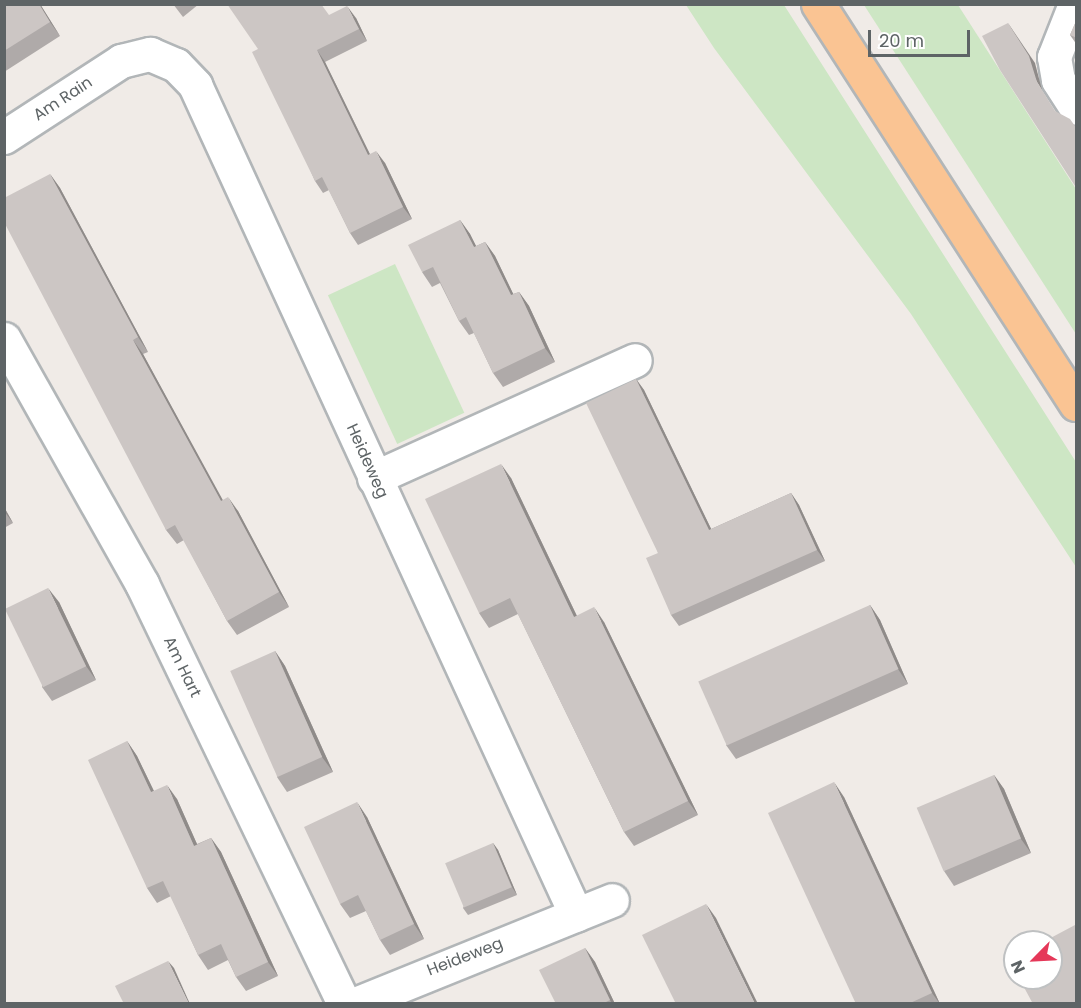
<!DOCTYPE html>
<html>
<head>
<meta charset="utf-8">
<style>
	body { margin:0 }
	#map { position:relative; width:1081px; height:1008px; overflow:hidden; background:#f0ebe7; font-family:Poppins,sans-serif }
	div>[style] { position:absolute }
	[style*='--x'] { left:calc(var(--x)*1px); top:calc(var(--y)*1px); width:calc(var(--w)*1px); rotate:calc(var(--a)*1deg) }
	.green>* { inset:0; background:#cde6c4; transform-origin:0 0 }
	.roads { filter:drop-shadow(2px 0 #b2b6b8) drop-shadow(-2px 0 #b2b6b8) drop-shadow(0 2px #b2b6b8) drop-shadow(0 -2px #b2b6b8) }
	.minor>* { height:33px; margin:-16.5px; padding:0 16.5px; transform-origin:16.5px; border-radius:16.5px; background:#fff }
	.highway>* { height:33px; margin:-16.5px; padding:0 16.5px; transform-origin:16.5px; border-radius:16.5px; background:#fac493 }
	.wall>* { inset:0; background:#afaaa9 }
	.shaded-wall>* { inset:0; background:#8f8b89 }
	.building>* { inset:0; background:#ccc6c4; transform-origin:0 0 }
	span { translate:-50% -50%; white-space:nowrap; text-align:center; line-height:1.15; -webkit-text-stroke:6px #fff; paint-order:stroke }
	.street-label { font-size:16px; color:#5e6466 }
	.frame { position:absolute; inset:0; border:6px solid #5e6466; pointer-events:none }
	.north { position:absolute; left:1003px; top:930px; width:60px; height:60px; box-sizing:border-box; background:#fff; border:2px solid #bfc1c2; border-radius:50%; rotate:246deg; font-size:16px; font-weight:700; line-height:24px; text-align:center; color:#5e6466 }
	.north::after { content:''; display:block; margin:auto; width:21px; height:27px; background:#e53859; clip-path:polygon(50% 0,100% 100%,50% 72%,0 100%) }
	.scale { position:absolute; left:868px; top:30px; width:102px; height:27px; box-sizing:border-box; border:3px solid #5e6466; border-top:0; padding-left:8px; font-size:18px; line-height:21px; white-space:nowrap; color:#5e6466; -webkit-text-stroke:4px #fff; paint-order:stroke }
</style>
</head>
<body>
<div id="map">
	<div class="green">
		<div style="clip-path:polygon(686px 5px,784px 5px,1076px 462px,1076px 567px,911px 314px,714px 48px)"></div>
		<div style="clip-path:polygon(864px 5px,958px 5px,1076px 189px,1076px 334px)"></div>
		<div style="left:395px;top:264px;width:164px;height:74px;rotate:65deg"></div>
	</div>
	<div class="roads">
		<div class="minor">
			<div style="--x:1075;--y:4;--w:57;--a:111.6"></div>
			<div style="--x:1054;--y:57;--w:23;--a:80"></div>
			<div style="--x:1058;--y:80;--w:33;--a:57"></div>
			<div style="--x:4;--y:137;--w:140;--a:-33"></div>
			<div style="--x:121;--y:61;--w:30;--a:-14"></div>
			<div style="--x:150;--y:54;--w:28;--a:23"></div>
			<div style="--x:176;--y:65;--w:28;--a:46"></div>
			<div style="--x:195;--y:85;--w:913;--a:65.34"></div>
			<div style="--x:4;--y:339;--w:281;--a:60.6"></div>
			<div style="--x:142;--y:584;--w:466;--a:64.3"></div>
			<div style="--x:374;--y:478;--w:286;--a:-24.3"></div>
			<div style="--x:355;--y:1004;--w:277;--a:-22"></div>
		</div>
		<div class="highway">
			<div style="--x:818;--y:4;--w:476;--a:57.2"></div>
		</div>
	</div>
	<div class="wall">
		<div style="clip-path:polygon(4px 4px,40px 4px,60px 36px,4px 72px)"></div>
		<div style="clip-path:polygon(173px 4px,199px 4px,183px 17px)"></div>
		<div style="clip-path:polygon(329px 15px,356px 18px,367px 41px,325px 62px,370px 154px,385px 163px,412px 219px,358px 245px,350px 233px,329px 190px,323px 193px,315px 181px,258px 49px)"></div>
		<div style="clip-path:polygon(1077px 19px,1077px 45px,1070px 35px)"></div>
		<div style="clip-path:polygon(50px 174px,60px 188px,148px 352px,143px 354px,222px 500px,238px 511px,289px 607px,237px 635px,227px 621px,184px 540px,177px 544px,166px 530px)"></div>
		<div style="clip-path:polygon(460px 220px,470px 234px,476px 246px,485px 242px,495px 256px,513px 294px,519px 292px,529px 306px,555px 362px,503px 387px,493px 373px,474px 333px,469px 335px,459px 321px,440px 283px,432px 287px,422px 272px)"></div>
		<div style="clip-path:polygon(636px 379px,644px 390px,711px 529px,791px 493px,799px 505px,825px 561px,679px 626px,671px 615px,658px 553px)"></div>
		<div style="clip-path:polygon(511px 478px,577px 616px,604px 622px,698px 815px,634px 846px,624px 832px,518px 614px,489px 628px,479px 613px)"></div>
		<div style="clip-path:polygon(4px 507px,13px 523px,4px 528px)"></div>
		<div style="clip-path:polygon(59px 602px,96px 680px,52px 701px,42px 687px)"></div>
		<div style="clip-path:polygon(870px 605px,880px 620px,908px 684px,736px 759px,726px 745px)"></div>
		<div style="clip-path:polygon(275px 651px,285px 666px,333px 772px,287px 792px,277px 777px)"></div>
		<div style="clip-path:polygon(127px 741px,137px 756px,154px 791px,177px 799px,197px 844px,211px 838px,221px 852px,278px 976px,246px 991px,236px 977px,228px 960px,208px 970px,198px 955px,171px 896px,157px 903px,147px 888px)"></div>
		<div style="clip-path:polygon(994px 775px,1004px 789px,1031px 853px,954px 886px,944px 871px)"></div>
		<div style="clip-path:polygon(844px 797px,940px 1004px,856px 1004px)"></div>
		<div style="clip-path:polygon(367px 817px,424px 939px,390px 955px,380px 940px,366px 911px,350px 918px,340px 904px)"></div>
		<div style="clip-path:polygon(493px 843px,498px 850px,517px 895px,468px 915px,463px 908px)"></div>
		<div style="clip-path:polygon(585px 948px,595px 962px,615px 1004px,556px 1004px)"></div>
	</div>
	<div class="shaded-wall">
		<div style="clip-path:polygon(39px 4px,40px 4px,60px 36px,50px 22px)"></div>
		<div style="clip-path:polygon(347px 6px,356px 18px,367px 41px,359px 29px)"></div>
		<div style="clip-path:polygon(1008px 23px,1035px 63px,1042px 90px,1037px 82px)"></div>
		<div style="clip-path:polygon(317px 50px,325px 62px,376px 167px,368px 155px)"></div>
		<div style="clip-path:polygon(376px 151px,385px 163px,412px 219px,403px 207px)"></div>
		<div style="clip-path:polygon(50px 174px,60px 188px,148px 352px,138px 337px)"></div>
		<div style="clip-path:polygon(460px 220px,470px 234px,484px 262px,474px 247px)"></div>
		<div style="clip-path:polygon(485px 242px,495px 256px,521px 310px,511px 295px)"></div>
		<div style="clip-path:polygon(519px 292px,529px 306px,555px 362px,545px 348px)"></div>
		<div style="clip-path:polygon(133px 340px,143px 354px,231px 515px,221px 501px)"></div>
		<div style="clip-path:polygon(636px 379px,644px 390px,717px 541px,709px 530px)"></div>
		<div style="clip-path:polygon(501px 464px,511px 478px,584px 631px,574px 617px)"></div>
		<div style="clip-path:polygon(791px 493px,799px 505px,825px 561px,817px 550px)"></div>
		<div style="clip-path:polygon(228px 497px,238px 511px,289px 607px,279px 592px)"></div>
		<div style="clip-path:polygon(4px 507px,13px 523px,4px 511px)"></div>
		<div style="clip-path:polygon(48px 588px,59px 602px,96px 680px,86px 666px)"></div>
		<div style="clip-path:polygon(870px 605px,880px 620px,908px 684px,898px 669px)"></div>
		<div style="clip-path:polygon(594px 607px,604px 622px,698px 815px,688px 801px)"></div>
		<div style="clip-path:polygon(275px 651px,285px 666px,333px 772px,322px 757px)"></div>
		<div style="clip-path:polygon(127px 741px,137px 756px,161px 806px,151px 792px)"></div>
		<div style="clip-path:polygon(994px 775px,1004px 789px,1031px 853px,1021px 839px)"></div>
		<div style="clip-path:polygon(834px 782px,844px 797px,940px 1004px,932px 993px)"></div>
		<div style="clip-path:polygon(167px 785px,177px 799px,204px 860px,194px 846px)"></div>
		<div style="clip-path:polygon(357px 802px,367px 817px,424px 939px,414px 924px)"></div>
		<div style="clip-path:polygon(211px 838px,221px 852px,278px 976px,268px 962px)"></div>
		<div style="clip-path:polygon(493px 843px,498px 850px,517px 895px,512px 887px)"></div>
		<div style="clip-path:polygon(706px 904px,716px 918px,758px 1004px,755px 1004px)"></div>
		<div style="clip-path:polygon(585px 948px,595px 962px,615px 1004px,612px 1004px,610px 1000px)"></div>
		<div style="clip-path:polygon(168px 961px,174px 968px,190px 1004px,189px 1004px)"></div>
	</div>
	<div class="building">
		<div style="clip-path:polygon(4px 4px,39px 4px,50px 22px,4px 51px)"></div>
		<div style="clip-path:polygon(227px 4px,321px 4px,329px 15px,347px 6px,359px 29px,317px 50px,368px 155px,376px 151px,403px 207px,350px 233px,322px 177px,315px 181px,252px 52px,258px 49px)"></div>
		<div style="clip-path:polygon(1077px 19px,1077px 38px,1070px 35px)"></div>
		<div style="clip-path:polygon(1008px 23px,1029px 56px,1037px 82px,1055px 111px,1070px 119px,1077px 129px,1077px 189px,1000px 70px,982px 36px)"></div>
		<div style="clip-path:polygon(50px 174px,138px 337px,133px 340px,221px 501px,228px 497px,279px 592px,227px 621px,175px 525px,166px 530px,4px 222px,4px 198px)"></div>
		<div style="clip-path:polygon(460px 220px,474px 247px,485px 242px,511px 295px,519px 292px,545px 348px,493px 373px,466px 317px,459px 321px,433px 267px,422px 272px,408px 245px)"></div>
		<div style="clip-path:polygon(636px 379px,709px 530px,791px 493px,817px 550px,671px 615px,646px 558px,658px 553px,586px 403px)"></div>
		<div style="clip-path:polygon(501px 464px,574px 617px,594px 607px,688px 801px,624px 832px,510px 598px,479px 613px,425px 499px)"></div>
		<div style="left:48px;top:588px;width:87px;height:48px;rotate:64deg"></div>
		<div style="left:870px;top:605px;width:70px;height:188px;rotate:66deg"></div>
		<div style="left:275px;top:651px;width:116px;height:49px;rotate:66deg"></div>
		<div style="clip-path:polygon(127px 741px,151px 792px,167px 785px,194px 846px,211px 838px,268px 962px,236px 977px,221px 944px,198px 955px,163px 881px,147px 888px,88px 760px)"></div>
		<div style="left:994px;top:775px;width:69px;height:84px;rotate:67deg"></div>
		<div style="clip-path:polygon(834px 782px,932px 993px,908px 1004px,856px 1004px,768px 813px)"></div>
		<div style="clip-path:polygon(357px 802px,414px 924px,380px 940px,358px 895px,340px 904px,304px 827px)"></div>
		<div style="left:493px;top:843px;width:48px;height:52px;rotate:67deg"></div>
		<div style="clip-path:polygon(706px 904px,755px 1004px,676px 1004px,642px 935px)"></div>
		<div style="clip-path:polygon(1075px 925px,1077px 927px,1077px 1004px,1033px 1004px,1019px 978px,1051px 978px,1051px 942px,1043px 942px)"></div>
		<div style="clip-path:polygon(585px 948px,610px 1000px,602px 1004px,556px 1004px,539px 970px)"></div>
		<div style="clip-path:polygon(1015px 957px,1015px 970px,1009px 960px)"></div>
		<div style="clip-path:polygon(168px 961px,189px 1004px,124px 1004px,115px 986px)"></div>
	</div>
	<div class="street-label">
		<span style="left:63px;top:99px;rotate:-33deg">Am Rain</span>
		<span style="left:367px;top:461px;rotate:66deg">Heideweg</span>
		<span style="left:182px;top:667px;rotate:64deg">Am Hart</span>
		<span style="left:465px;top:957px;rotate:-21deg">Heideweg</span>
	</div>
	<div class="frame"></div>
	<div class="north">N</div>
	<div class="scale">20 m</div>
</div>
</body>
</html>
